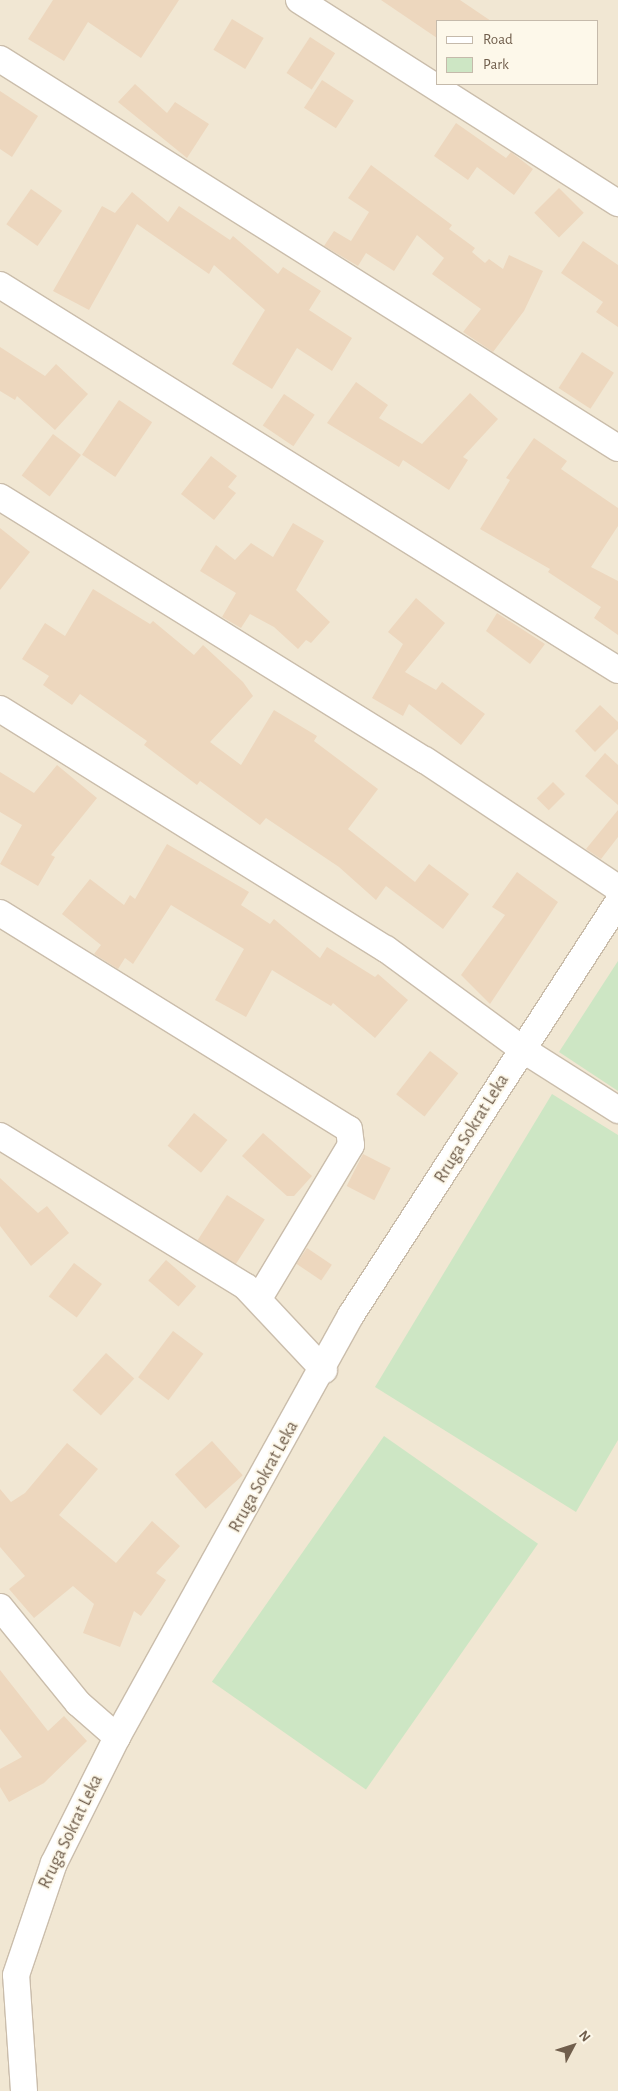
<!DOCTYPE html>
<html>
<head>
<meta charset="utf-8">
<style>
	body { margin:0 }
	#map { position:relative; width:618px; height:2091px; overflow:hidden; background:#faf5e4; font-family:"Alegreya Sans",sans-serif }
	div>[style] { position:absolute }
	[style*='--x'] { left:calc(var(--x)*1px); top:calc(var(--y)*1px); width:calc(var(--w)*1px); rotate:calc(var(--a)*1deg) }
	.residential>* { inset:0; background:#f1e7d3 }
	.green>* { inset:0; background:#cde6c4; transform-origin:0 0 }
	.building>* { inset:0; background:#edd7be; transform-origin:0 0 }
	.roads { filter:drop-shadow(1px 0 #cabdab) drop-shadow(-1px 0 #cabdab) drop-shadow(0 1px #cabdab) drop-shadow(0 -1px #cabdab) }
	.street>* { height:26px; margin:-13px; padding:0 13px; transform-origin:13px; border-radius:13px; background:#fff }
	span { translate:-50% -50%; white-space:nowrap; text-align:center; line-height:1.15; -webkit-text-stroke:4px #fdf8ea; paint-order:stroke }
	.street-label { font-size:18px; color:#705e4c }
	.legend { position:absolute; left:436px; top:20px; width:162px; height:65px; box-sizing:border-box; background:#fdf8ea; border:1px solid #c5baab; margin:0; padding:6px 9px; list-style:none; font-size:15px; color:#705e4c }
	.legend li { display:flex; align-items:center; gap:10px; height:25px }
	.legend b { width:25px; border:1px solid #c5baab }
	.north { position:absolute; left:548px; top:2021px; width:50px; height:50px; -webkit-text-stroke:4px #fdf8ea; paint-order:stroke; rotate:50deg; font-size:14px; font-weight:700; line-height:20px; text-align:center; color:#705e4c }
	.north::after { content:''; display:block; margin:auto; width:18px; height:22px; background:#705e4c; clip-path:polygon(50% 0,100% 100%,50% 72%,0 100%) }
</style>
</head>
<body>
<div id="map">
	<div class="residential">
		<div style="clip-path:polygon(evenodd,0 0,618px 0,618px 2091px,0 2091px,0 0,437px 21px,597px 21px,597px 84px,437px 84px,437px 21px)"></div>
	</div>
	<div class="green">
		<div style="clip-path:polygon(618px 961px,618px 1091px,559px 1052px)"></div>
		<div style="clip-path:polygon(552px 1094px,618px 1135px,618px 1440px,576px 1512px,375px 1387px)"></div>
		<div style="left:384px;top:1436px;width:188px;height:300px;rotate:35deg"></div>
	</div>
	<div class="building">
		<div style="clip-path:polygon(53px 0,179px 0,141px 58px,88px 22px,64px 61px,28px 39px)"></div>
		<div style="clip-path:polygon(381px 0,460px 0,491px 21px,437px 21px,437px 38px)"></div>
		<div style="left:232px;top:19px;width:37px;height:36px;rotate:31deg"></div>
		<div style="left:310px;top:37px;width:30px;height:43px;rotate:33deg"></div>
		<div style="left:322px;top:80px;width:38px;height:33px;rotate:33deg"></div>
		<div style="clip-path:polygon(135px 84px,167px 113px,175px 102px,209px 124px,187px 158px,118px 102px)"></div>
		<div style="clip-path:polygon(0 91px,38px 116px,12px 157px,0 149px)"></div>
		<div style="clip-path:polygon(456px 123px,506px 158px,511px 152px,533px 169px,514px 195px,477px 167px,468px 180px,434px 156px)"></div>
		<div style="clip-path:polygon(371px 165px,452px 225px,449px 229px,475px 248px,472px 252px,485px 263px,489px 259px,503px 269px,509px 255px,543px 271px,524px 311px,493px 352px,463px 332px,481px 309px,432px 274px,444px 258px,417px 235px,394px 271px,366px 253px,358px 266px,324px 246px,334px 231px,351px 241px,369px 212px,348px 198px)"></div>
		<div style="left:559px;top:188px;width:35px;height:35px;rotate:45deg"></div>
		<div style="left:31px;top:189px;width:38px;height:43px;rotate:35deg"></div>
		<div style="clip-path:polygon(132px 192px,168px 222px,179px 206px,230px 240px,233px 236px,278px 274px,283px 267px,321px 291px,309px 310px,352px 338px,332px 371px,297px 348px,272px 389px,232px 364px,265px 310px,214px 265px,209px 274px,137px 224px,89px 310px,53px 291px,102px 206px,115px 213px)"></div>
		<div style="clip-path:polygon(583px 241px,618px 265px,618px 327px,596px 312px,603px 302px,561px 273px)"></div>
		<div style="clip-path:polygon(0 347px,45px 376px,56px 364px,88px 394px,55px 430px,17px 396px,15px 400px,0 391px)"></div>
		<div style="left:582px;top:352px;width:38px;height:43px;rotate:33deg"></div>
		<div style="clip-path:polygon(356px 382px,388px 405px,379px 418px,422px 444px,470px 393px,498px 419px,463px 457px,468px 460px,449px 490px,403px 460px,399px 467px,327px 423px)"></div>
		<div style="left:284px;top:394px;width:37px;height:38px;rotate:34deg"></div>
		<div style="left:119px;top:400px;width:40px;height:66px;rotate:34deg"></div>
		<div style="left:53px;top:434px;width:35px;height:52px;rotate:37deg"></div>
		<div style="clip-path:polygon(534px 438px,567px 461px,561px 469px,618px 508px,618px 526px,591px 567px,618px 581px,618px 635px,594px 618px,601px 607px,548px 572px,550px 569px,480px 529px,510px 480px,506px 478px)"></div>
		<div style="clip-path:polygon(211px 456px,237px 476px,228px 487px,236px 493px,214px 520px,181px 494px)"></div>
		<div style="clip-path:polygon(293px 523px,324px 541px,296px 590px,330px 622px,311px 643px,306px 640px,298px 649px,274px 627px,250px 614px,241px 628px,222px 617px,236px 593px,200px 571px,216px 545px,235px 560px,251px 543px,273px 557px)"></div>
		<div style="clip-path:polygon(0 528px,30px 552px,0 590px)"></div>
		<div style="clip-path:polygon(93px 589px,150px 624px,153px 621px,194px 655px,203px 645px,243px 682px,253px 696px,210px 742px,241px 765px,274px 710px,317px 736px,314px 741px,378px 789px,348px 829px,415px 882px,429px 864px,469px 894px,443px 929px,386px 886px,376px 900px,339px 867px,266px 818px,260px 825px,200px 781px,197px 785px,144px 745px,147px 741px,80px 694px,72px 705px,43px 685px,49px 676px,22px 659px,45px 623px,65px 636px)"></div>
		<div style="clip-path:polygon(416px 598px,445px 623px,405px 672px,436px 690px,442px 682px,485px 714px,461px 745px,409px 704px,403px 716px,372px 698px,403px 644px,388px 632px)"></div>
		<div style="clip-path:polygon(497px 613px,545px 644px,530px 664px,486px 631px)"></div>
		<div style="clip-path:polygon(600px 705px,618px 722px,618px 729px,595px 752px,575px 731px)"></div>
		<div style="clip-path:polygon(605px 753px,618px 765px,618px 805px,585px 776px)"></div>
		<div style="clip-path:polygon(57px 765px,97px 798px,51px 855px,55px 857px,38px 886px,0 864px,22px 825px,0 812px,0 772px,34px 793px)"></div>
		<div style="left:553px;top:782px;width:17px;height:23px;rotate:45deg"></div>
		<div style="clip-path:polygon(618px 810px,618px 837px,601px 859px,586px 849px)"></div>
		<div style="clip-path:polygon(167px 844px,249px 892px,241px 905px,270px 924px,274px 919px,320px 958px,327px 947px,375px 977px,378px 974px,408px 1000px,375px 1038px,333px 1003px,331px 1006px,272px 970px,246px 1017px,215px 1000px,244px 949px,171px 905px,133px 964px,125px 958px,118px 969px,94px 954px,101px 945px,62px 914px,90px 879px,124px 905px,130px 895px,135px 899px)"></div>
		<div style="clip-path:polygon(517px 872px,558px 902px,490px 1004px,461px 975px,505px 915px,492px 907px)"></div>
		<div style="left:430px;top:1051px;width:36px;height:55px;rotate:38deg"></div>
		<div style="left:194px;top:1113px;width:43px;height:42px;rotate:39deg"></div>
		<div style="clip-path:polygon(263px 1133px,312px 1176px,294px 1196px,287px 1196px,242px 1156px)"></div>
		<div style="left:363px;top:1154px;width:31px;height:36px;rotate:27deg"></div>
		<div style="clip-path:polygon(0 1178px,38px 1213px,47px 1206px,69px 1233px,31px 1266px,0 1226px)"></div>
		<div style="left:227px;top:1195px;width:45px;height:54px;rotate:33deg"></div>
		<div style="left:307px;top:1248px;width:30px;height:19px;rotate:34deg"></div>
		<div style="left:166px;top:1260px;width:40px;height:27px;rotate:41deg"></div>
		<div style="left:74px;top:1263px;width:35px;height:42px;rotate:37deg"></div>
		<div style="left:173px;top:1331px;width:38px;height:58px;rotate:37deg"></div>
		<div style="left:106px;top:1353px;width:38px;height:50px;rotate:42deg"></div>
		<div style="left:212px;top:1441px;width:46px;height:50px;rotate:48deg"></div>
		<div style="clip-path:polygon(67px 1443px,98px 1469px,59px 1515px,116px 1563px,152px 1521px,180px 1546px,156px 1573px,166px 1580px,141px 1616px,134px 1611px,120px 1647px,83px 1633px,94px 1604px,73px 1586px,34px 1618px,9px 1589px,25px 1576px,0 1547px,0 1489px,11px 1502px,25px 1493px)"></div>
		<div style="clip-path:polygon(0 1670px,48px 1731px,64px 1716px,87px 1741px,44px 1783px,9px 1802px,0 1787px,0 1769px,22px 1757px,0 1729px)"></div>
	</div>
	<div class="roads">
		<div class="street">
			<div style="--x:299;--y:0;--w:378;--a:32.5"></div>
			<div style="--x:0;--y:59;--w:730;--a:32.19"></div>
			<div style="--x:0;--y:285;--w:728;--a:31.92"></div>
			<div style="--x:0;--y:497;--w:500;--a:31.8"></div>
			<div style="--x:425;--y:760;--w:232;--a:33.6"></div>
			<div style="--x:0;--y:709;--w:455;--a:31.9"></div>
			<div style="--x:386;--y:949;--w:169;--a:36.3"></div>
			<div style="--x:522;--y:1049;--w:114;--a:32.4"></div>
			<div style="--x:0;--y:913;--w:410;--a:31.8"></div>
			<div style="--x:349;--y:1129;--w:16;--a:83"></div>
			<div style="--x:351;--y:1145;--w:179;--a:121"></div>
			<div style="--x:0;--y:1136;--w:289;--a:31.5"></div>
			<div style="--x:246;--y:1287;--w:114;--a:46.8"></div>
			<div style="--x:0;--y:1607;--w:124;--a:50.9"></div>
			<div style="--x:78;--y:1703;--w:52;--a:41.1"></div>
			<div style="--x:24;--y:2091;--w:116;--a:-93.9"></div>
			<div style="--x:16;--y:1975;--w:118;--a:-71.3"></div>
			<div style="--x:54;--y:1863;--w:141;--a:-63.4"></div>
			<div style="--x:117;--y:1737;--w:483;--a:-61"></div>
			<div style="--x:351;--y:1315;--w:491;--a:-57.1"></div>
		</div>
	</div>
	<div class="street-label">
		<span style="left:472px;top:1129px;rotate:-58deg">Rruga Sokrat Leka</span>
		<span style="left:264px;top:1477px;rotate:-61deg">Rruga Sokrat Leka</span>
		<span style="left:71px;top:1832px;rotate:-64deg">Rruga Sokrat Leka</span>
	</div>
	<ul class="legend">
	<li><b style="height:6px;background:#fff"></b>Road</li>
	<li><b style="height:14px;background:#cde6c4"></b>Park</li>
	</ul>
	<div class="north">N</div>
</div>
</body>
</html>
